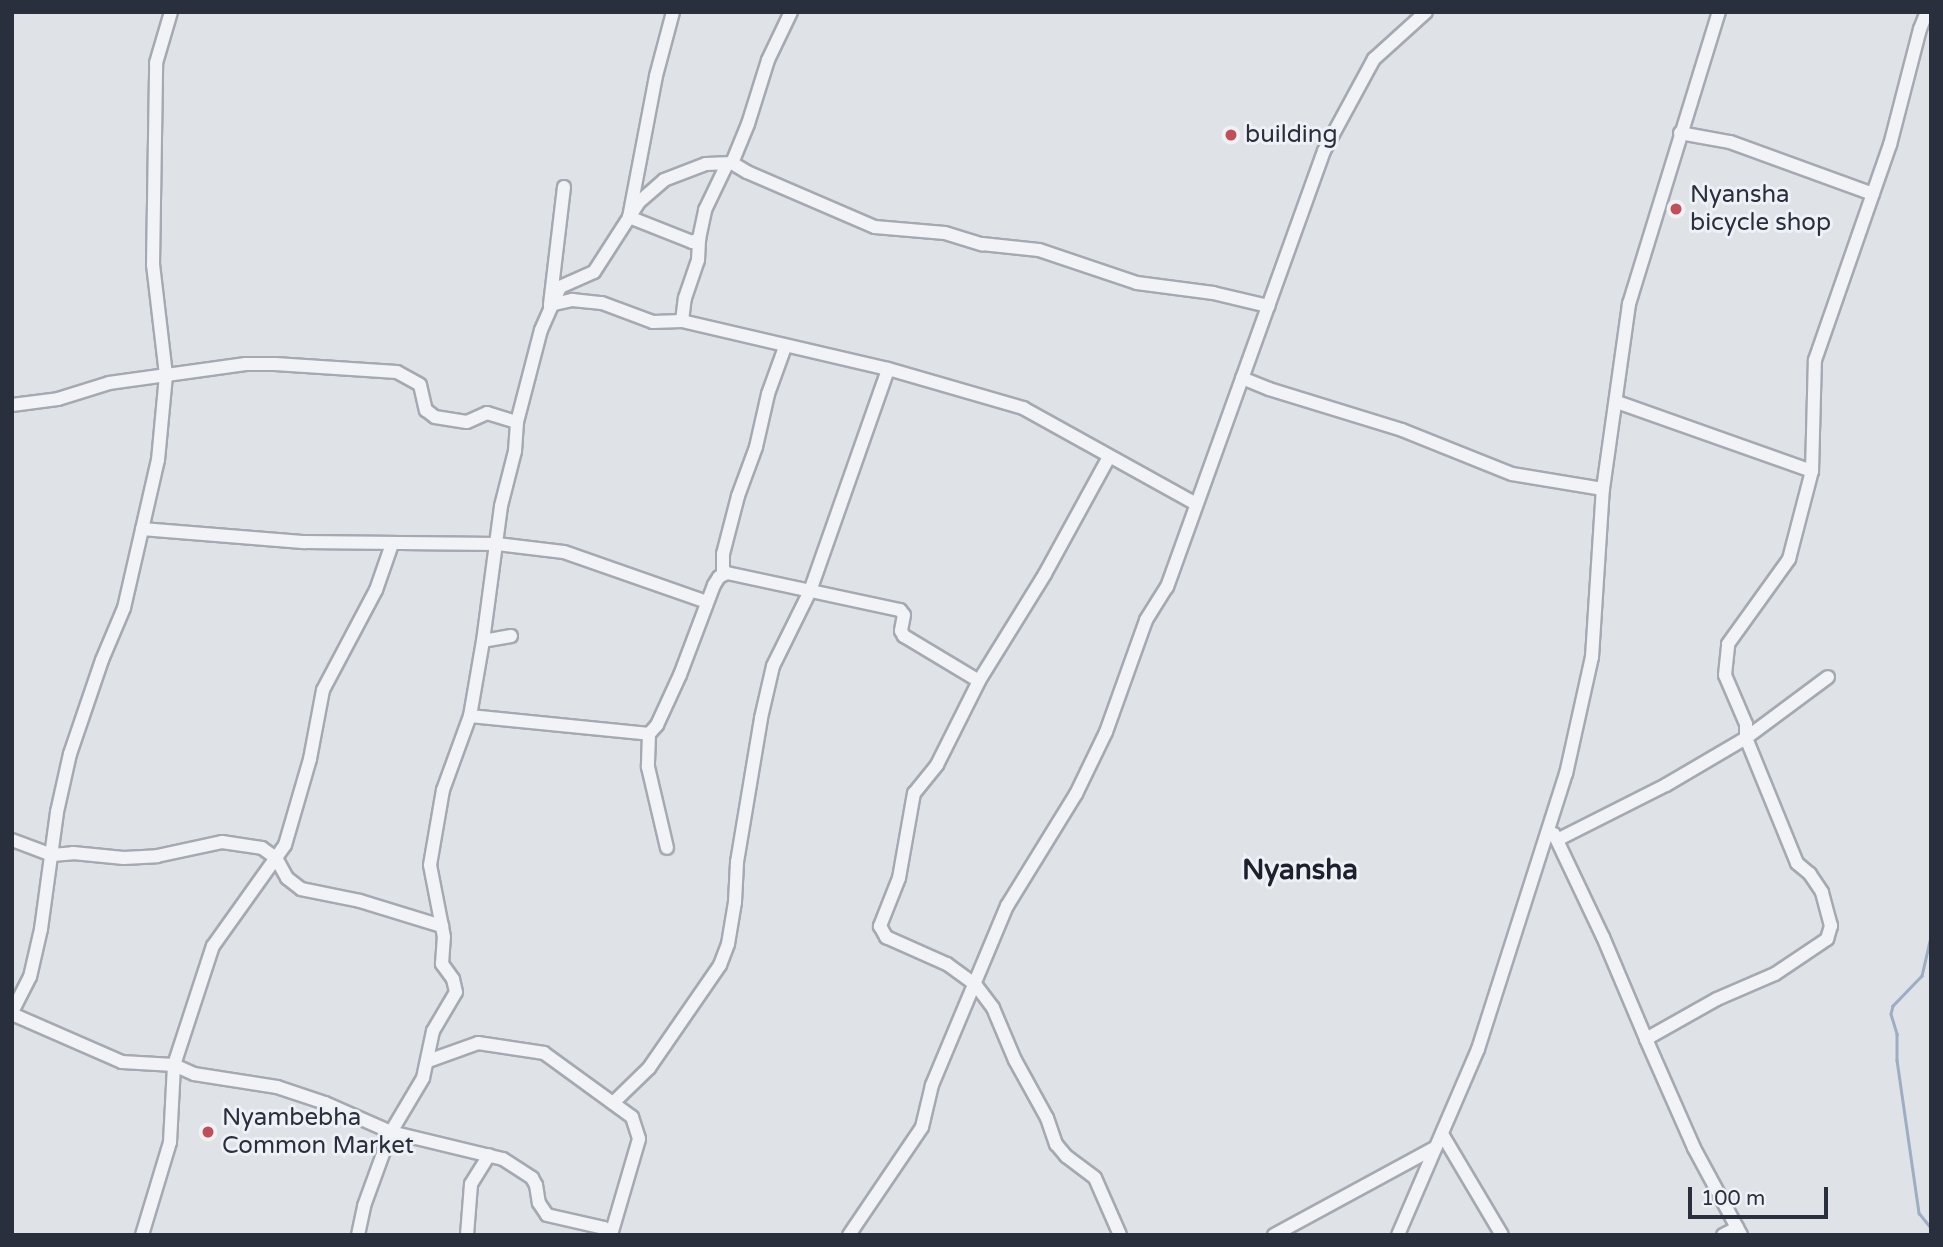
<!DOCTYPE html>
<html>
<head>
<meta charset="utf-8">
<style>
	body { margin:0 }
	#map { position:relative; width:1943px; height:1247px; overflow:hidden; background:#dfe2e7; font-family:"Varela Round",sans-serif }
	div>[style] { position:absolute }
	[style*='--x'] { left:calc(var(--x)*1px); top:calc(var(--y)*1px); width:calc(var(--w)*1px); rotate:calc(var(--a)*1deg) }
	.stream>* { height:2.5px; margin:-1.25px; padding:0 1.25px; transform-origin:1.25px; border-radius:1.25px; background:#9daec4 }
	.roads { filter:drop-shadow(2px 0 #a5a9b1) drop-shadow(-2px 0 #a5a9b1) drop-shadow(0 2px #a5a9b1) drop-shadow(0 -2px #a5a9b1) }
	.minor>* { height:12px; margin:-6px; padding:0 6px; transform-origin:6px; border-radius:6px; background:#f1f3f6 }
	.dots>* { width:19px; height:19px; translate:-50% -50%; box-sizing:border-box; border:4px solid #eef1f5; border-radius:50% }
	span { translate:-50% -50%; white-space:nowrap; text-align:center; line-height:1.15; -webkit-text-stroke:6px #eef1f5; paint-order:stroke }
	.poi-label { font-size:24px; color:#2a2f3d }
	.left { translate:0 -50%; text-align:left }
	.quarter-label { font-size:28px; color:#1c212d; font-weight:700 }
	.frame { position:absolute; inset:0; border:14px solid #2a2f3d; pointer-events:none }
	.scale { position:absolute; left:1688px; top:1187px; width:140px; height:32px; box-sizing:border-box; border:4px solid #2a2f3d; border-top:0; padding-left:9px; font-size:21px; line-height:24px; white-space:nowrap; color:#2a2f3d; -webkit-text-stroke:5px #eef1f5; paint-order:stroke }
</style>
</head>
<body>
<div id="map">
	<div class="stream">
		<div style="--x:1931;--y:937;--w:40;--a:103"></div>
		<div style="--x:1922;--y:976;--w:42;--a:134"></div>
		<div style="--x:1893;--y:1006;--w:8;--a:104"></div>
		<div style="--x:1891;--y:1014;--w:21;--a:73"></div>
		<div style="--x:1897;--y:1034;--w:26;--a:90"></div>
		<div style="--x:1897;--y:1060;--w:155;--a:81.8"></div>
		<div style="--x:1919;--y:1213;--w:19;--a:51"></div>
	</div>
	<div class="roads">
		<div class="minor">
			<div style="--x:673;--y:12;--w:66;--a:104.9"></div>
			<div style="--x:656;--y:76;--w:144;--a:100.8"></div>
			<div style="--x:629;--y:217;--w:68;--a:21.6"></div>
			<div style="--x:692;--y:242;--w:8;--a:-23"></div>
			<div style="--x:699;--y:239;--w:30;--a:-78"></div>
			<div style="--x:705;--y:210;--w:51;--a:-64.4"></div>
			<div style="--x:1680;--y:133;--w:51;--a:10.2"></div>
			<div style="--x:1730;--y:142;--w:152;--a:20"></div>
			<div style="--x:732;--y:163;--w:17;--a:31"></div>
			<div style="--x:747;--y:172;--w:139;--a:23.3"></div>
			<div style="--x:875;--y:227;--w:70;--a:4.9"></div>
			<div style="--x:945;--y:233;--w:39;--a:17"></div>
			<div style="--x:982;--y:244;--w:57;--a:6"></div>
			<div style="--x:1039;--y:250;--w:103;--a:18.6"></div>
			<div style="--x:1137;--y:283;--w:77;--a:7.5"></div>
			<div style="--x:1213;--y:293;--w:57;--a:13.3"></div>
			<div style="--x:564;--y:187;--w:119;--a:96.8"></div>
			<div style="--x:550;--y:305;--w:23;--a:-13"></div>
			<div style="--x:572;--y:300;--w:30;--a:6"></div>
			<div style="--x:602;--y:303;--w:54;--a:20.4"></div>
			<div style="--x:653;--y:322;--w:29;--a:-2"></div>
			<div style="--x:682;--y:321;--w:212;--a:13.1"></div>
			<div style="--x:888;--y:369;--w:141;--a:16.1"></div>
			<div style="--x:1023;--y:408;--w:198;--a:29"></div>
			<div style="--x:682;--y:321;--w:23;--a:-83"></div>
			<div style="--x:685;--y:298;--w:40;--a:-71.1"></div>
			<div style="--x:698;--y:260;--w:21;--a:-87"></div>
			<div style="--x:1242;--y:378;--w:29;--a:22"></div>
			<div style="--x:1269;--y:389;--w:139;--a:17.1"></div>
			<div style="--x:1402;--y:430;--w:118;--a:21.8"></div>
			<div style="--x:1512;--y:474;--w:92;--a:9.4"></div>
			<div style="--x:1617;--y:402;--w:207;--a:19.5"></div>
			<div style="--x:12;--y:405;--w:46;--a:-7.4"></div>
			<div style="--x:58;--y:399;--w:53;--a:-17.4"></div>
			<div style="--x:109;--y:383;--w:138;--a:-7.9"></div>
			<div style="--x:246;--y:364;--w:29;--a:0"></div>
			<div style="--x:275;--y:364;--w:122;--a:3.8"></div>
			<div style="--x:397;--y:372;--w:26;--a:29"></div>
			<div style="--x:420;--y:385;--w:26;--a:77"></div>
			<div style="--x:426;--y:410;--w:11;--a:38"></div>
			<div style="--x:435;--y:417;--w:32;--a:9"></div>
			<div style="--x:467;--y:422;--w:22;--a:-24"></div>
			<div style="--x:487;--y:413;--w:31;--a:17"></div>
			<div style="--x:517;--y:422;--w:95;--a:-75.4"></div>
			<div style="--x:541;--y:330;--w:47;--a:-66.2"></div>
			<div style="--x:560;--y:287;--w:37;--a:-24"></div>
			<div style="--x:594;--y:272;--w:83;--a:-57.3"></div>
			<div style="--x:639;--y:202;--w:33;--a:-41"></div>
			<div style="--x:664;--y:180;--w:45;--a:-20.9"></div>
			<div style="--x:706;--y:164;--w:26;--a:-2"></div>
			<div style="--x:732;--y:163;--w:42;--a:-67.7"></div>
			<div style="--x:748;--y:124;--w:67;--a:-72.6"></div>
			<div style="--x:768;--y:60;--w:53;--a:-64.4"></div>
			<div style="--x:1109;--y:457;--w:133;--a:118.7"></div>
			<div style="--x:1045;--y:574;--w:126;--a:121.7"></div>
			<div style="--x:979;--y:681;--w:94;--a:116.6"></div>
			<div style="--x:937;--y:765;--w:36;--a:129"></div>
			<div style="--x:914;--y:793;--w:86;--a:100"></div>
			<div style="--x:899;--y:878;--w:52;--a:111.6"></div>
			<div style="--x:880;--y:926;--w:13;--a:61"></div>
			<div style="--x:886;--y:937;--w:67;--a:23.9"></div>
			<div style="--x:947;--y:964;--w:34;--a:36"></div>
			<div style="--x:975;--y:984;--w:30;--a:53"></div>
			<div style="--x:993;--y:1008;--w:56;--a:67.1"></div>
			<div style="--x:1015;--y:1060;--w:66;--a:61.1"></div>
			<div style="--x:1047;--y:1118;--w:28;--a:71"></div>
			<div style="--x:1056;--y:1144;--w:16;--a:50"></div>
			<div style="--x:1066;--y:1156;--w:36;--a:37"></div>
			<div style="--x:1095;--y:1178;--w:62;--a:66.3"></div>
			<div style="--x:142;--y:529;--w:164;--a:4.6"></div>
			<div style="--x:305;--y:542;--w:192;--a:0.6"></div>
			<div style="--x:497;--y:544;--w:67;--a:6.8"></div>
			<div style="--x:564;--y:552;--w:151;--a:19.3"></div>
			<div style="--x:723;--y:573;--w:19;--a:-90"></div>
			<div style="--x:723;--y:554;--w:60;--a:-75.5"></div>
			<div style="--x:738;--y:496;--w:52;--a:-69.8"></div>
			<div style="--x:756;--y:447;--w:54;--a:-77.2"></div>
			<div style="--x:768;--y:394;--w:50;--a:-70.1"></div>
			<div style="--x:511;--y:636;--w:28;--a:170"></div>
			<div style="--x:483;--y:641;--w:136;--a:-82.4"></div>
			<div style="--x:501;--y:506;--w:57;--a:-75.7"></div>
			<div style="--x:515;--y:451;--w:29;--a:-86"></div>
			<div style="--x:470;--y:716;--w:180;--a:5.7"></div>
			<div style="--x:649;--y:734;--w:12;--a:-48"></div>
			<div style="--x:657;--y:725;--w:55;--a:-65.3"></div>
			<div style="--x:680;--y:675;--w:96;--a:-69.3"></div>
			<div style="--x:714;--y:585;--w:9;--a:-58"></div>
			<div style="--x:719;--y:577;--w:9;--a:-27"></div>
			<div style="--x:727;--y:573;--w:177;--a:12.1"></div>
			<div style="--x:900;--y:610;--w:6;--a:51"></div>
			<div style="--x:904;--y:615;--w:16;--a:101"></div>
			<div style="--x:901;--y:631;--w:6;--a:59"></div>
			<div style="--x:904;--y:636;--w:87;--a:31"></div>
			<div style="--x:649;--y:734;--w:33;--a:92"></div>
			<div style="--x:648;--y:767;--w:83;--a:76.8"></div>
			<div style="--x:1554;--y:834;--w:114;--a:64.6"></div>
			<div style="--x:1603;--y:937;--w:111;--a:67.1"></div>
			<div style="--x:1646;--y:1039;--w:81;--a:-29.4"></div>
			<div style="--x:1717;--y:999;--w:63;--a:-23.3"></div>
			<div style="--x:1775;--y:974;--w:63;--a:-33.9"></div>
			<div style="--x:1827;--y:939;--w:14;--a:-73"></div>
			<div style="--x:1831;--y:926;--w:35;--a:-105"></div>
			<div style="--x:1822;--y:892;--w:22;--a:-124"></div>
			<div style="--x:1810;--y:874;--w:17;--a:-140"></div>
			<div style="--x:1797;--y:863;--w:135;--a:-112.2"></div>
			<div style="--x:1746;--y:738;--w:102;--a:-36.6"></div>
			<div style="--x:12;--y:840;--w:43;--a:20.6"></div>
			<div style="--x:52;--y:855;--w:21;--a:-5"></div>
			<div style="--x:73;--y:853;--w:51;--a:5.6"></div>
			<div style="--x:124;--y:858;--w:33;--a:-3"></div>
			<div style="--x:157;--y:856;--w:66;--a:-12.2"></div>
			<div style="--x:222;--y:842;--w:40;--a:8.5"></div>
			<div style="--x:262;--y:848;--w:17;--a:36"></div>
			<div style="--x:276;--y:858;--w:23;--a:61"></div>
			<div style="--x:287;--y:878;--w:18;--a:38"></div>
			<div style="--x:301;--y:889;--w:60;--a:11.5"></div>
			<div style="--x:360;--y:901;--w:86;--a:17"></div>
			<div style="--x:1557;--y:840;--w:122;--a:-26.8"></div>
			<div style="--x:1666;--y:785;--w:93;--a:-30.4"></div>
			<div style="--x:1746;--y:738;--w:14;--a:-90"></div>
			<div style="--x:1746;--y:724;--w:53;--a:-113.2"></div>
			<div style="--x:1725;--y:675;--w:31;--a:-84"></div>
			<div style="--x:1728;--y:644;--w:105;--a:-54.3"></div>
			<div style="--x:1789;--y:559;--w:91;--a:-75.4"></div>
			<div style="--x:1812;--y:471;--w:111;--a:-88.5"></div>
			<div style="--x:1815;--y:360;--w:228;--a:-70.8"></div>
			<div style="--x:1890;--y:145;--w:120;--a:-75.5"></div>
			<div style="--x:1920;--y:29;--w:18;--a:-68"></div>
			<div style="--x:12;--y:1012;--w:39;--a:-63"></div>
			<div style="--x:30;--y:977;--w:49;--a:-77.1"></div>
			<div style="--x:41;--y:929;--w:118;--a:-82.2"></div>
			<div style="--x:57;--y:812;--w:59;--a:-77.4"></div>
			<div style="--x:70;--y:754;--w:99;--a:-71.2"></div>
			<div style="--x:102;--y:660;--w:56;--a:-67.1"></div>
			<div style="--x:124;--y:608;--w:152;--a:-77.1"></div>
			<div style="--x:158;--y:460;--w:85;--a:-84.6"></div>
			<div style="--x:166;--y:375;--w:111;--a:-96.7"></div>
			<div style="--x:153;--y:265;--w:202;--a:-89.1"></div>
			<div style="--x:156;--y:63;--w:53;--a:-73.6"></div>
			<div style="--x:12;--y:1014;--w:120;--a:23.6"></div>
			<div style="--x:122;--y:1062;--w:52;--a:3.3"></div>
			<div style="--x:174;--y:1065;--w:22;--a:24"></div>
			<div style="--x:194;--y:1074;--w:84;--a:8.9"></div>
			<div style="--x:277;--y:1087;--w:51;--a:18.4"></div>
			<div style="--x:325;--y:1103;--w:72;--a:23.7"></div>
			<div style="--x:391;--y:1132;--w:115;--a:13.6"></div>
			<div style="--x:503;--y:1159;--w:35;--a:33"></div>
			<div style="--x:532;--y:1178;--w:8;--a:60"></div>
			<div style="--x:536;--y:1185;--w:18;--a:81"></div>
			<div style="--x:539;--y:1203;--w:14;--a:56"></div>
			<div style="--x:547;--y:1215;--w:58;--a:12.8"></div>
			<div style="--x:604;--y:1228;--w:9;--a:41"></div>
			<div style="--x:1646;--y:1039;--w:119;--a:66.2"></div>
			<div style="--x:1694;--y:1148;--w:99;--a:61.6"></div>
			<div style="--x:428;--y:1061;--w:53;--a:-19.8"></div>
			<div style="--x:478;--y:1043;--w:67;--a:8.6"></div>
			<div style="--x:544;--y:1053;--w:109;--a:36"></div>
			<div style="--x:632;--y:1117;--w:23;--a:72"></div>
			<div style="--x:639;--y:1139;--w:100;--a:106.3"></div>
			<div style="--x:613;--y:1103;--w:50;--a:-44.2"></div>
			<div style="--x:649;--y:1068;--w:125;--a:-55.4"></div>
			<div style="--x:720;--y:965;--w:22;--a:-69"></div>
			<div style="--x:728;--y:944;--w:43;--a:-80.5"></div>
			<div style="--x:735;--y:902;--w:40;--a:-87.1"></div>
			<div style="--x:737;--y:862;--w:146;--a:-80.5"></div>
			<div style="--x:761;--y:718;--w:53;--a:-77"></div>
			<div style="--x:773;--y:666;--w:84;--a:-63.7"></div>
			<div style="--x:810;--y:591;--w:235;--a:-70.6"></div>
			<div style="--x:1442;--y:1134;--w:117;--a:59.3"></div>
			<div style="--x:142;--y:1235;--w:97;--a:-73.2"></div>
			<div style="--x:170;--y:1142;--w:77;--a:-87"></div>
			<div style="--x:174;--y:1065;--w:125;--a:-71.9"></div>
			<div style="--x:213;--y:946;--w:124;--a:-54.5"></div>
			<div style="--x:285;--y:845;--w:90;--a:-73.8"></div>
			<div style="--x:310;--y:759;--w:70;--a:-79.3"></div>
			<div style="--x:323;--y:690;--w:113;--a:-62.1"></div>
			<div style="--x:376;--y:590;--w:49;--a:-70.8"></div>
			<div style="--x:358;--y:1235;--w:30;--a:-78"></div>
			<div style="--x:364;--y:1206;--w:79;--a:-70"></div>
			<div style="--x:391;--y:1132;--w:63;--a:-59.3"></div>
			<div style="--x:423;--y:1078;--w:48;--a:-78"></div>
			<div style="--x:433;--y:1031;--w:45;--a:-59.5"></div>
			<div style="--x:456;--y:992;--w:13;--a:-103"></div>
			<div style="--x:453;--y:979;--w:19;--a:-126"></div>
			<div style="--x:442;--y:964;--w:27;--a:-86"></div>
			<div style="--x:444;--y:937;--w:73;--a:-101"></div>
			<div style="--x:430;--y:865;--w:76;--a:-80.2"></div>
			<div style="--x:443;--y:790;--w:79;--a:-70"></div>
			<div style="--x:470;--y:716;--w:76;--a:-80.2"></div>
			<div style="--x:467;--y:1235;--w:51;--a:-85.5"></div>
			<div style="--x:471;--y:1184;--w:34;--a:-58"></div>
			<div style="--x:849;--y:1235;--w:130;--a:-55.9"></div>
			<div style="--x:922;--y:1127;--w:43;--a:-76.6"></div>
			<div style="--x:932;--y:1085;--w:194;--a:-67.3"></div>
			<div style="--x:1007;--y:906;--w:132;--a:-58.4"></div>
			<div style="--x:1076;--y:794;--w:69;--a:-64.2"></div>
			<div style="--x:1106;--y:732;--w:119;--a:-70.3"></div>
			<div style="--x:1146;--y:620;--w:39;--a:-58"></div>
			<div style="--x:1167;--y:587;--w:463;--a:-70.2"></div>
			<div style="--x:1324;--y:151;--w:105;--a:-61.5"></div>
			<div style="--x:1374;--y:59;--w:70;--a:-42.1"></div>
			<div style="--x:1274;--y:1235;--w:184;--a:-28.5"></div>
			<div style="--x:1398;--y:1235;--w:202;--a:-66.7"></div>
			<div style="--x:1478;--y:1049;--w:289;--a:-72.3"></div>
			<div style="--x:1566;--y:774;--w:120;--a:-77.5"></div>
			<div style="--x:1592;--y:657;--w:168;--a:-86.3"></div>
			<div style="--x:1603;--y:489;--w:187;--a:-82"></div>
			<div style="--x:1629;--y:304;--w:306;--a:-72.9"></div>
			<div style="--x:1723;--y:1235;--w:16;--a:-27"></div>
		</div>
	</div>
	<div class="dots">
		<div style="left:1231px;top:135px;background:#c14f5a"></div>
		<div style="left:1676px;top:209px;background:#c14f5a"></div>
		<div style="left:208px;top:1132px;background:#c14f5a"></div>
	</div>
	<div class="poi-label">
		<span class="left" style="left:1245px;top:135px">building</span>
		<span class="left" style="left:1690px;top:209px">Nyansha<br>bicycle shop</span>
		<span class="left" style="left:222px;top:1132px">Nyambebha<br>Common Market</span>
	</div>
	<div class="quarter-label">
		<span style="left:1300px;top:870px">Nyansha</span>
	</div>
	<div class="frame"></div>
	<div class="scale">100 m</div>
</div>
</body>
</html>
